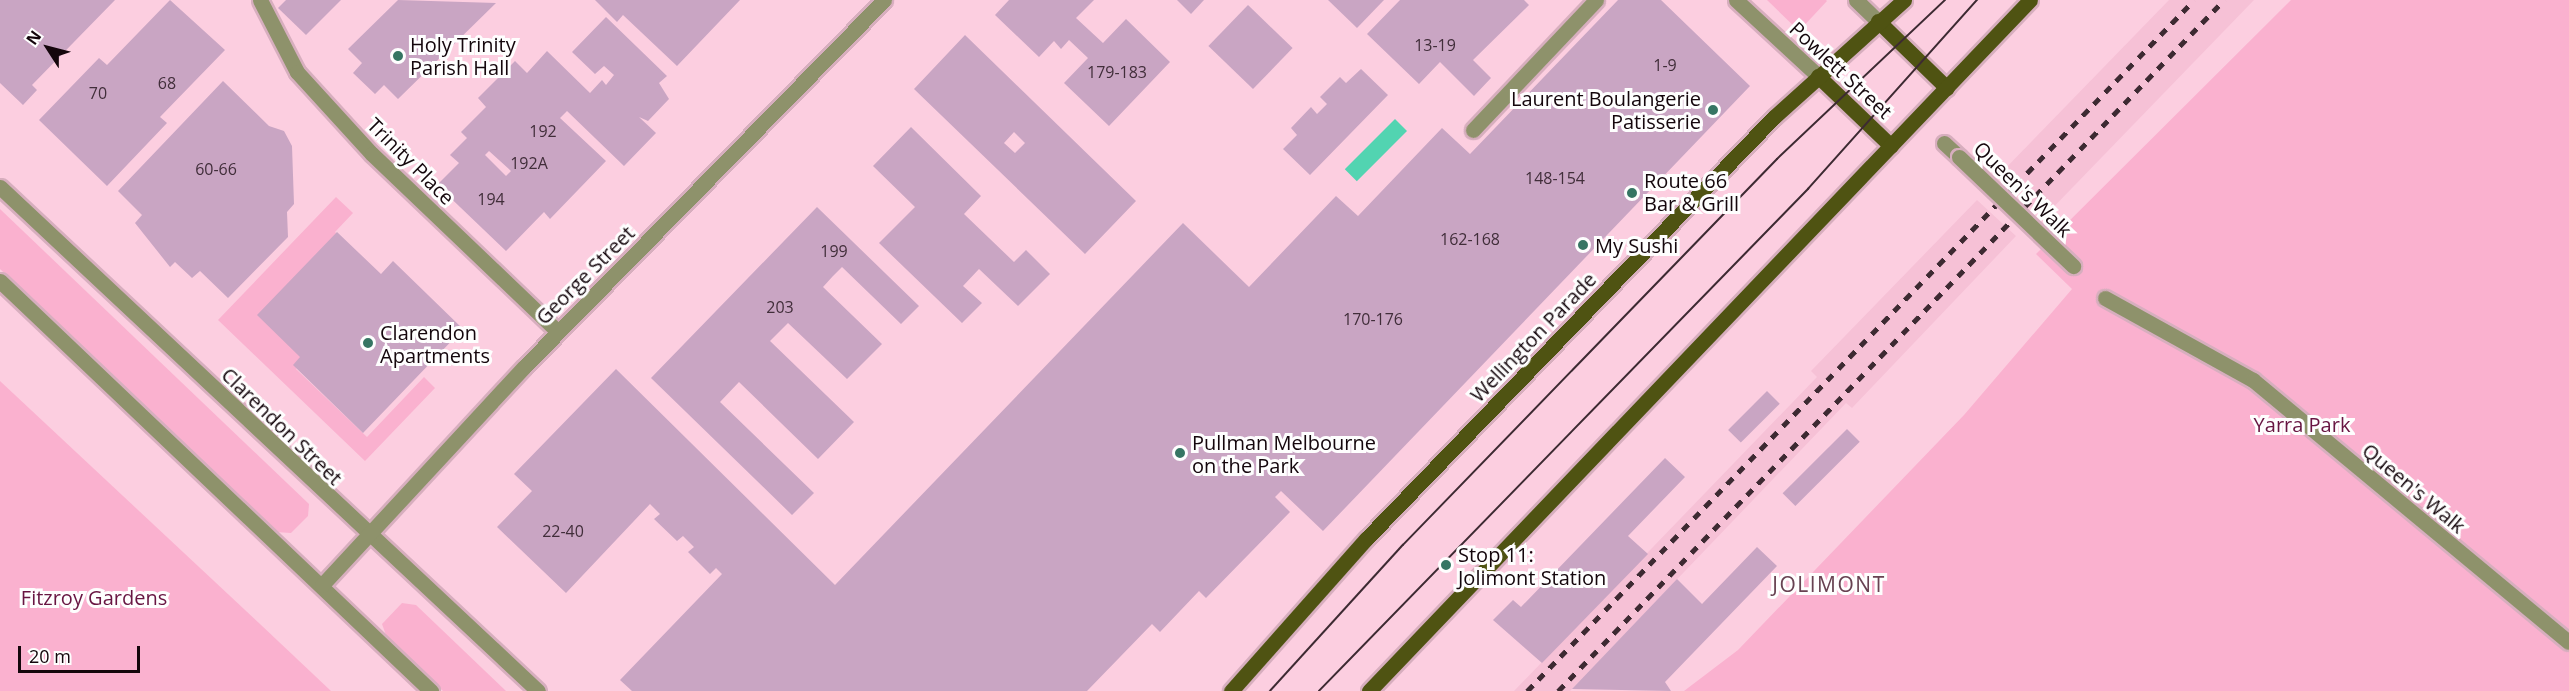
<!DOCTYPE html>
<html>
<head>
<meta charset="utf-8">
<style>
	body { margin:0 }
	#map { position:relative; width:2569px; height:691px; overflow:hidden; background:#fccee0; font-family:"Open Sans",sans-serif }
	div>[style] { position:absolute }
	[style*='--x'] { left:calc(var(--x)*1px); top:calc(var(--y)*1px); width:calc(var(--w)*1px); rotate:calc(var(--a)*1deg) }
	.built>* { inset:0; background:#f6c1d6 }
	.green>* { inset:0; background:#fab1cf }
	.water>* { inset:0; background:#52d4b1; transform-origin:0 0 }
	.building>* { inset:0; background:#c9a5c3; transform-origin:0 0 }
	.roads { filter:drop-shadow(2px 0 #d7aebe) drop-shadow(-2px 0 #d7aebe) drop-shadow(0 2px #d7aebe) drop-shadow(0 -2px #d7aebe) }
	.minor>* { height:15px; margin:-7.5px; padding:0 7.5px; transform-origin:7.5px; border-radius:7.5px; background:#8e926b }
	.major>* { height:15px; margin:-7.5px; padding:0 7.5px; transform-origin:7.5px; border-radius:7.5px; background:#4f5312 }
	.tram>* { height:1.5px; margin:-0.75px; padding:0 0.75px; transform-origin:0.75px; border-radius:0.75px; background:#3d2a32 }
	.rail>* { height:4.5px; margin-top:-2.25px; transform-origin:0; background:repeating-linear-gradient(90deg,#3d2a32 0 8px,transparent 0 16px) }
	.bridges { filter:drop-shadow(2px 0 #d7aebe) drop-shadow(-2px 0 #d7aebe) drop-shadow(0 2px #d7aebe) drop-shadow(0 -2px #d7aebe) }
	.minor-bridge>* { height:15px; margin:-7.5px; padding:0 7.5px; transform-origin:7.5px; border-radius:7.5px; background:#8e926b }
	.dots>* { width:16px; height:16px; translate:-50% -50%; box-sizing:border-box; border:3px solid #fefefe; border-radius:50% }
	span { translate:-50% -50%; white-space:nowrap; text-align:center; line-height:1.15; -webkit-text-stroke:6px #fefefe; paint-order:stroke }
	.number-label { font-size:16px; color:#412e3a }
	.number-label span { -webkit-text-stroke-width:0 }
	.poi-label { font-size:20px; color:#14060c }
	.left { translate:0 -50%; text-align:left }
	.right { translate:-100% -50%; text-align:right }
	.street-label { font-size:20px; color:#14060c }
	.park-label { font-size:20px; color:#681542 }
	.neighbourhood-label { font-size:21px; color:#684252; letter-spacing:1.5px }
	.north { position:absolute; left:18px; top:18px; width:60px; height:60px; -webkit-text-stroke:4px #fefefe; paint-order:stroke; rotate:306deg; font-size:16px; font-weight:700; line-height:24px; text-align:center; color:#14060c }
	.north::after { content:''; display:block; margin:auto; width:21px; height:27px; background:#14060c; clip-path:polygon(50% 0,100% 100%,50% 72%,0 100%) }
	.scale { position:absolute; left:18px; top:646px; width:122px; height:27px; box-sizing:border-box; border:3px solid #14060c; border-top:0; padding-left:8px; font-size:18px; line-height:21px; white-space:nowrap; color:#14060c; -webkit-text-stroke:4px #fefefe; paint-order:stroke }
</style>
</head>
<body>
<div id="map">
	<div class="built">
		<div style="clip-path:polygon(2169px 0,2254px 0,2043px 218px,1999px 175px)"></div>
		<div style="clip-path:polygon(1977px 200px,2016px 236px,1852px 408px,1846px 403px,1570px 691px,1514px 691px,1817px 377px,1811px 371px)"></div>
	</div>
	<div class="green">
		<div style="clip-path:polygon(1767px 0,1826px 0,1827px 1px,1799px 31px)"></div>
		<div style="clip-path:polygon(2291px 0,2569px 0,2569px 691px,1684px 691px,1738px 650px,1964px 415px,2072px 289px,2036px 254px)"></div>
		<div style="clip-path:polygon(336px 197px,353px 213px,335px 232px,341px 238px,304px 359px,296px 369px,367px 437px,424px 377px,435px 388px,365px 461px,218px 320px)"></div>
		<div style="clip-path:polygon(0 209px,309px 504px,308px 516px,291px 533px,276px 532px,0 269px)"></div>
		<div style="clip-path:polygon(0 381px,260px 624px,331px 691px,0 691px)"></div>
		<div style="clip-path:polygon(402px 603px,416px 605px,506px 691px,443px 691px,387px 638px,382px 624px)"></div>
	</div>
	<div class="water">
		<div style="left:1395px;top:119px;width:17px;height:71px;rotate:45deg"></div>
	</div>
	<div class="building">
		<div style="clip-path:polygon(0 0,115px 0,32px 85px,37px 90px,23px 105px,0 83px)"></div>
		<div style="clip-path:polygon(170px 0,225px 50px,160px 117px,167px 123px,107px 186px,39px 120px,99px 58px,107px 65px)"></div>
		<div style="clip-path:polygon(286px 0,341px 0,306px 35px,278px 8px)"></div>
		<div style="clip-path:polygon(398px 0,496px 3px,398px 99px,384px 85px,375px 94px,353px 73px,362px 63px,348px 49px)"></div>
		<div style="clip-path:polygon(595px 0,740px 0,677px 66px,623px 15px,617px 22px)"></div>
		<div style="clip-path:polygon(1009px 0,1094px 0,1076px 18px,1103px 43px,1126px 19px,1170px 62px,1109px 126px,1064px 83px,1088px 58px,1069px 40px,1061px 49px,1054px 41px,1039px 57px,995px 15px)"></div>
		<div style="clip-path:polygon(1177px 0,1204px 0,1191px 14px)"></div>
		<div style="clip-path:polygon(1328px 0,1384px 0,1357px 28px)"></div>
		<div style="clip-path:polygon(1400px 0,1524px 0,1529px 5px,1473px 60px,1491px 78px,1474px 96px,1440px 62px,1419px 84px,1367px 34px)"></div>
		<div style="clip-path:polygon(1618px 0,1661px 0,1750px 86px,1323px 531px,1281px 491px,1275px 497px,1290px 512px,1206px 598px,1199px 591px,1160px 632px,1152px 624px,1087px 691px,632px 691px,620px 680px,722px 574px,716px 568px,710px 574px,688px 552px,694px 547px,683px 536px,677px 541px,654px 519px,660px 514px,650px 504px,566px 593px,497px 527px,532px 491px,514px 474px,616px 369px,835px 585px,1183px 223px,1249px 287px,1336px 196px,1358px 216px,1442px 128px,1470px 154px)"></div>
		<div style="left:1248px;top:5px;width:62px;height:57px;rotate:44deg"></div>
		<div style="clip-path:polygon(evenodd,606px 17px,667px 76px,659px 83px,669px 99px,648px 121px,639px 117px,656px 133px,624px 166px,567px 111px,560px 118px,606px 161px,550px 219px,544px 212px,506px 251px,437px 185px,459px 163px,450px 155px,467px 138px,461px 132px,486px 107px,478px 98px,515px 61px,527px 73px,547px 51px,590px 93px,602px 80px,606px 85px,614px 75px,604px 66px,595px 74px,572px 52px,606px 17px,489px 151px,511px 171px,506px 176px,485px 155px,489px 151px)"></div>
		<div style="clip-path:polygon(evenodd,965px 35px,1136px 201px,1085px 254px,914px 89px,965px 35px,1014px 132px,1025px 143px,1015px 153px,1004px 143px,1014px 132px)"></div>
		<div style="clip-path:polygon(1361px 69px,1388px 95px,1310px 175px,1283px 149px,1297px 135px,1291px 128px,1311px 107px,1317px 114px,1327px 104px,1320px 97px,1340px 77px,1346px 83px)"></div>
		<div style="clip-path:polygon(223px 81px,269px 126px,284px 131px,292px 146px,294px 204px,287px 212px,288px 237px,228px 298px,200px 271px,192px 278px,175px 262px,170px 267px,135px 223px,142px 215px,118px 191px)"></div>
		<div style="clip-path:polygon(911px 127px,981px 196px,964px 214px,1014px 262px,1026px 250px,1050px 274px,1018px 306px,979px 269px,963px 286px,982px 303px,962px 323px,879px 243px,915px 207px,873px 166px)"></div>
		<div style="clip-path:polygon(817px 207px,919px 306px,901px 324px,842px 267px,833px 276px,823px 287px,882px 344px,847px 379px,788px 323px,770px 341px,854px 422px,818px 459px,739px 382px,720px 402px,814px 493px,792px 515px,651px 378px)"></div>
		<div style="clip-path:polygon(337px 232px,381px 274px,393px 261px,463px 329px,363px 433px,293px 365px,300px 357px,257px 315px)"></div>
		<div style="left:1767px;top:391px;width:18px;height:55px;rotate:45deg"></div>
		<div style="left:1847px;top:429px;width:18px;height:91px;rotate:45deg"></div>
		<div style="clip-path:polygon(1665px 458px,1685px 477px,1628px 536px,1648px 554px,1542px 663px,1493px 620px,1513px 600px,1521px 607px)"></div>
		<div style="clip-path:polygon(1757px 547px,1777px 566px,1665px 682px,1671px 691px,1572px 689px,1677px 579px,1702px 604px)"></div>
	</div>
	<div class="roads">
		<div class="minor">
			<div style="--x:260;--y:0;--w:81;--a:62.8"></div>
			<div style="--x:297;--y:72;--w:111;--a:47.6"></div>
			<div style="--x:372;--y:154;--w:257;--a:43.7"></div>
			<div style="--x:1736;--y:0;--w:112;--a:42.8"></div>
			<div style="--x:1856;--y:0;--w:30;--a:44"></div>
			<div style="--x:1473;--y:130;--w:179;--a:-46.6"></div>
			<div style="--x:1944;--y:143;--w:21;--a:43"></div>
			<div style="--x:0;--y:187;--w:737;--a:43.13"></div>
			<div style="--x:0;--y:281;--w:595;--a:43.57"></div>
			<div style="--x:2105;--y:298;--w:169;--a:29"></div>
			<div style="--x:2253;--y:380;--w:410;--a:39.7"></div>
			<div style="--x:322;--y:585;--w:297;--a:-47.2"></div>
			<div style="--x:524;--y:367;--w:514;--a:-45.55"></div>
		</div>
		<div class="major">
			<div style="--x:1878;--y:21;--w:96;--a:44.2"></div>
			<div style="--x:1818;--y:76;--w:101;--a:43.8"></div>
			<div style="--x:1231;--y:691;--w:203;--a:-48.4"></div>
			<div style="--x:1366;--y:539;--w:587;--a:-45.97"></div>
			<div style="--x:1774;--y:117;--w:175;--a:-42"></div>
			<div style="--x:1369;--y:691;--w:956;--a:-46.27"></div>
		</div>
	</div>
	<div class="tram">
		<div style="--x:1270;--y:691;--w:197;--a:-47.7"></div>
		<div style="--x:1403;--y:545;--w:537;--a:-45.9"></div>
		<div style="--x:1777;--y:159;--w:231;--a:-43.4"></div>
		<div style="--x:1319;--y:691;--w:701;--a:-45.75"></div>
		<div style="--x:1808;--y:189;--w:254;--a:-48.2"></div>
	</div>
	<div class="rail">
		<div style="--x:1527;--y:691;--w:960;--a:-46.01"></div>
		<div style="--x:1558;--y:691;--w:960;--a:-46.06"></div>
	</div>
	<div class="bridges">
		<div class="minor-bridge">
			<div style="--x:1959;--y:157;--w:158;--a:43.7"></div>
		</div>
	</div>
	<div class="dots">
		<div style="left:398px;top:56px;background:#367563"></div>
		<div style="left:1713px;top:110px;background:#367563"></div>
		<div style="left:1632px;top:193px;background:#367563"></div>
		<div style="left:1583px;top:245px;background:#367563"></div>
		<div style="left:368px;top:343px;background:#367563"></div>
		<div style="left:1180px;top:453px;background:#367563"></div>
		<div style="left:1446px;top:565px;background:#367563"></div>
	</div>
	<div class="number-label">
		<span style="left:1435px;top:45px">13-19</span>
		<span style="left:1665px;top:65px">1-9</span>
		<span style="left:1117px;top:72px">179-183</span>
		<span style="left:167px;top:83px">68</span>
		<span style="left:98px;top:93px">70</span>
		<span style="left:543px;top:131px">192</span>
		<span style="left:529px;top:163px">192A</span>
		<span style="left:216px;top:169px">60-66</span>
		<span style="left:1555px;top:178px">148-154</span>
		<span style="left:491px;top:199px">194</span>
		<span style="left:1470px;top:239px">162-168</span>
		<span style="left:834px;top:251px">199</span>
		<span style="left:780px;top:307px">203</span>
		<span style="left:1373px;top:319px">170-176</span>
		<span style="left:563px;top:531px">22-40</span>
	</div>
	<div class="poi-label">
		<span class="left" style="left:410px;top:56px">Holy Trinity<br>Parish Hall</span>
		<span class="right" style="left:1701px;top:110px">Laurent Boulangerie<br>Patisserie</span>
		<span class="left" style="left:1644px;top:192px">Route 66<br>Bar &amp; Grill</span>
		<span class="left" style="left:1595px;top:245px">My Sushi</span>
		<span class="left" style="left:380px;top:344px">Clarendon<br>Apartments</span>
		<span class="left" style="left:1192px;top:454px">Pullman Melbourne<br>on the Park</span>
		<span class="left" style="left:1458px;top:566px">Stop 11:<br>Jolimont Station</span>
	</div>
	<div class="street-label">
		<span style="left:1841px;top:70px;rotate:43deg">Powlett Street</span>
		<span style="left:411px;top:161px;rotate:45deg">Trinity Place</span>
		<span style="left:2023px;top:189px;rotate:44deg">Queen's Walk</span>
		<span style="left:585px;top:275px;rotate:-45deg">George Street</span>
		<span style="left:1533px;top:337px;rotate:-46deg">Wellington Parade</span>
		<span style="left:282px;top:426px;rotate:44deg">Clarendon Street</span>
		<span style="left:2414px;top:488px;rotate:40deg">Queen's Walk</span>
	</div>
	<div class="park-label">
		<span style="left:2302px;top:424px">Yarra Park</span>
		<span style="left:94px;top:597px">Fitzroy Gardens</span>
	</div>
	<div class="neighbourhood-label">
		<span style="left:1829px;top:584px">JOLIMONT</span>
	</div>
	<div class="north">N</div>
	<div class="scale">20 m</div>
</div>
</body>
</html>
